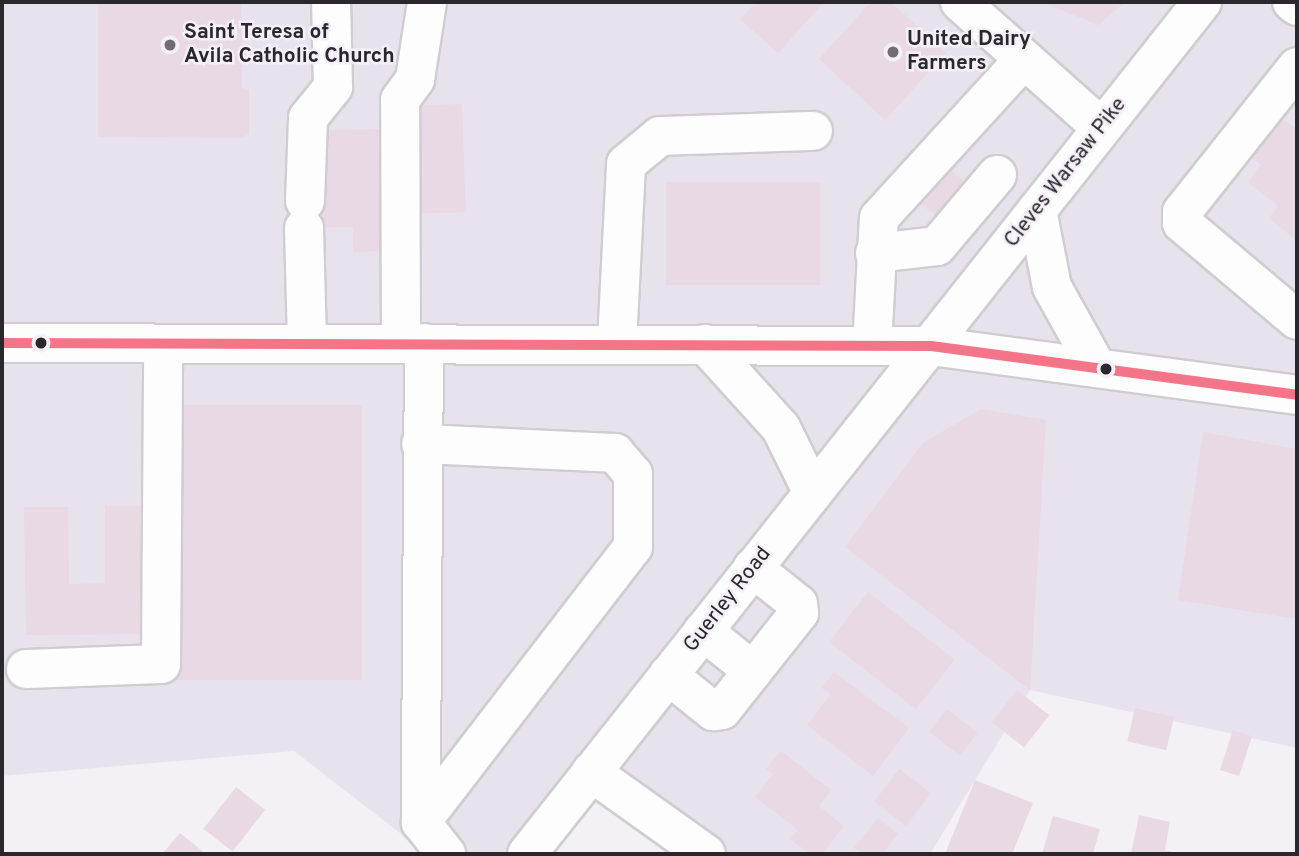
<!DOCTYPE html>
<html>
<head>
<meta charset="utf-8">
<style>
	body { margin:0 }
	#map { position:relative; width:1299px; height:856px; overflow:hidden; background:#f4f1f6; font-family:Overpass,sans-serif }
	div>[style] { position:absolute }
	[style*='--x'] { left:calc(var(--x)*1px); top:calc(var(--y)*1px); width:calc(var(--w)*1px); rotate:calc(var(--a)*1deg) }
	.built>* { inset:0; background:#e8e2ed }
	.building>* { inset:0; background:#e8d9e4; transform-origin:0 0 }
	.roads { filter:drop-shadow(2px 0 #cfcdd0) drop-shadow(-2px 0 #cfcdd0) drop-shadow(0 2px #cfcdd0) drop-shadow(0 -2px #cfcdd0) }
	.minor>* { height:38px; margin:-19px; padding:0 19px; transform-origin:19px; border-radius:19px; background:#fdfdfe }
	.major>* { height:38px; margin:-19px; padding:0 19px; transform-origin:19px; border-radius:19px; background:#fdfdfe }
	.bus-1>* { height:10px; margin:-5px; padding:0 5px; transform-origin:5px; border-radius:5px; background:#f57588 }
	.dots>* { width:19px; height:19px; translate:-50% -50%; box-sizing:border-box; border:4px solid #f4eff8; border-radius:50% }
	span { translate:-50% -50%; white-space:nowrap; text-align:center; line-height:1.15; -webkit-text-stroke:5px #f4eff8; paint-order:stroke }
	.poi-label { font-size:21px; color:#2a282c; font-weight:700 }
	.left { translate:0 -50%; text-align:left }
	.street-label { font-size:21px; color:#2a282c }
	.frame { position:absolute; inset:0; border:4px solid #2a282c; pointer-events:none }
</style>
</head>
<body>
<div id="map">
	<div class="built">
		<div style="clip-path:polygon(2px 2px,1297px 2px,1297px 748px,1030px 690px,930px 854px,706px 854px,591px 772px,527px 854px,427px 854px,294px 751px,2px 776px)"></div>
	</div>
	<div class="building">
		<div style="clip-path:polygon(98px 2px,241px 2px,242px 88px,249px 90px,249px 134px,241px 138px,98px 137px)"></div>
		<div style="clip-path:polygon(756px 2px,824px 2px,778px 53px,740px 19px)"></div>
		<div style="clip-path:polygon(871px 2px,891px 2px,946px 53px,885px 120px,819px 59px)"></div>
		<div style="clip-path:polygon(1042px 2px,1125px 2px,1098px 25px)"></div>
		<div style="left:462px;top:104px;width:108px;height:54px;rotate:88deg"></div>
		<div style="clip-path:polygon(1282px 120px,1297px 128px,1297px 241px,1269px 218px,1278px 206px,1248px 182px,1261px 165px,1252px 157px)"></div>
		<div style="clip-path:polygon(383px 129px,384px 251px,353px 252px,353px 227px,297px 228px,322px 130px)"></div>
		<div style="left:937px;top:159px;width:46px;height:45px;rotate:39deg"></div>
		<div style="left:666px;top:182px;width:154px;height:103px"></div>
		<div style="left:362px;top:405px;width:275px;height:191px;rotate:90deg"></div>
		<div style="clip-path:polygon(981px 409px,1046px 420px,1030px 690px,845px 547px,923px 443px)"></div>
		<div style="clip-path:polygon(1203px 432px,1297px 449px,1297px 619px,1178px 600px)"></div>
		<div style="clip-path:polygon(105px 506px,147px 506px,148px 634px,26px 635px,24px 507px,68px 507px,69px 584px,105px 583px)"></div>
		<div style="left:868px;top:592px;width:110px;height:63px;rotate:38deg"></div>
		<div style="clip-path:polygon(834px 672px,909px 728px,873px 776px,807px 725px,831px 694px,822px 688px)"></div>
		<div style="left:1017px;top:690px;width:41px;height:41px;rotate:38deg"></div>
		<div style="left:1135px;top:708px;width:40px;height:34px;rotate:13deg"></div>
		<div style="left:947px;top:709px;width:39px;height:29px;rotate:38deg"></div>
		<div style="left:1233px;top:730px;width:20px;height:42px;rotate:18deg"></div>
		<div style="clip-path:polygon(781px 751px,831px 790px,819px 806px,844px 826px,822px 854px,810px 854px,790px 839px,798px 830px,755px 797px,773px 774px,766px 769px)"></div>
		<div style="left:899px;top:769px;width:40px;height:41px;rotate:37deg"></div>
		<div style="clip-path:polygon(975px 780px,1033px 803px,1012px 854px,945px 854px)"></div>
		<div style="left:236px;top:787px;width:37px;height:53px;rotate:38deg"></div>
		<div style="clip-path:polygon(1139px 815px,1170px 822px,1165px 850px,1179px 854px,1131px 854px)"></div>
		<div style="clip-path:polygon(1053px 816px,1100px 829px,1093px 854px,1042px 854px)"></div>
		<div style="clip-path:polygon(878px 818px,898px 834px,882px 854px,862px 854px,854px 848px)"></div>
		<div style="clip-path:polygon(180px 833px,206px 854px,162px 854px)"></div>
	</div>
	<div class="roads">
		<div class="minor">
			<div style="--x:960;--y:2;--w:188;--a:41.6"></div>
			<div style="--x:1292;--y:2;--w:6;--a:39"></div>
			<div style="--x:1297;--y:67;--w:185;--a:128.4"></div>
			<div style="--x:1182;--y:212;--w:11;--a:90"></div>
			<div style="--x:1182;--y:223;--w:150;--a:40.1"></div>
			<div style="--x:305;--y:201;--w:83;--a:-87.9"></div>
			<div style="--x:308;--y:118;--w:40;--a:-51"></div>
			<div style="--x:333;--y:87;--w:85;--a:-91.3"></div>
			<div style="--x:304;--y:228;--w:116;--a:88.5"></div>
			<div style="--x:875;--y:253;--w:62;--a:-6.4"></div>
			<div style="--x:937;--y:246;--w:93;--a:-49.8"></div>
			<div style="--x:401;--y:343;--w:243;--a:-90.2"></div>
			<div style="--x:400;--y:100;--w:26;--a:-54"></div>
			<div style="--x:415;--y:79;--w:78;--a:-81.1"></div>
			<div style="--x:424;--y:343;--w:479;--a:90.4"></div>
			<div style="--x:421;--y:822;--w:41;--a:52"></div>
			<div style="--x:617;--y:343;--w:179;--a:-87.1"></div>
			<div style="--x:626;--y:164;--w:44;--a:-39.5"></div>
			<div style="--x:660;--y:136;--w:153;--a:-1.9"></div>
			<div style="--x:872;--y:346;--w:128;--a:-86.9"></div>
			<div style="--x:879;--y:218;--w:215;--a:-47.6"></div>
			<div style="--x:703;--y:631;--w:64;--a:38.7"></div>
			<div style="--x:26;--y:669;--w:135;--a:-2.1"></div>
			<div style="--x:161;--y:664;--w:320;--a:-89.6"></div>
			<div style="--x:668;--y:675;--w:58;--a:38.7"></div>
			<div style="--x:713;--y:711;--w:9;--a:-6"></div>
			<div style="--x:722;--y:710;--w:124;--a:-51.6"></div>
			<div style="--x:799;--y:613;--w:9;--a:-96"></div>
			<div style="--x:798;--y:604;--w:58;--a:-141.3"></div>
			<div style="--x:591;--y:772;--w:141;--a:35.5"></div>
			<div style="--x:421;--y:822;--w:347;--a:-52.4"></div>
			<div style="--x:633;--y:547;--w:73;--a:-90"></div>
			<div style="--x:633;--y:474;--w:28;--a:-131"></div>
			<div style="--x:615;--y:453;--w:194;--a:-177.3"></div>
			<div style="--x:527;--y:854;--w:1087;--a:-51.61"></div>
		</div>
		<div class="major">
			<div style="--x:1037;--y:210;--w:78;--a:79"></div>
			<div style="--x:1052;--y:287;--w:93;--a:60.9"></div>
			<div style="--x:2;--y:343;--w:929;--a:0.19"></div>
			<div style="--x:931;--y:346;--w:369;--a:7.6"></div>
			<div style="--x:705;--y:344;--w:113;--a:47.9"></div>
			<div style="--x:781;--y:428;--w:72;--a:63.8"></div>
		</div>
	</div>
	<div class="bus-1">
		<div style="--x:2;--y:343;--w:929;--a:0.19"></div>
		<div style="--x:931;--y:346;--w:369;--a:7.6"></div>
	</div>
	<div class="dots">
		<div style="left:170px;top:45px;background:#716e73"></div>
		<div style="left:893px;top:52px;background:#716e73"></div>
		<div style="left:41px;top:343px;background:#2a282c"></div>
		<div style="left:1106px;top:369px;background:#2a282c"></div>
	</div>
	<div class="poi-label">
		<span class="left" style="left:184px;top:45px">Saint Teresa of<br>Avila Catholic Church</span>
		<span class="left" style="left:907px;top:52px">United Dairy<br>Farmers</span>
	</div>
	<div class="street-label">
		<span style="left:1066px;top:173px;rotate:-52deg">Cleves Warsaw Pike</span>
		<span style="left:728px;top:600px;rotate:-52deg">Guerley Road</span>
	</div>
	<div class="frame"></div>
</div>
</body>
</html>
